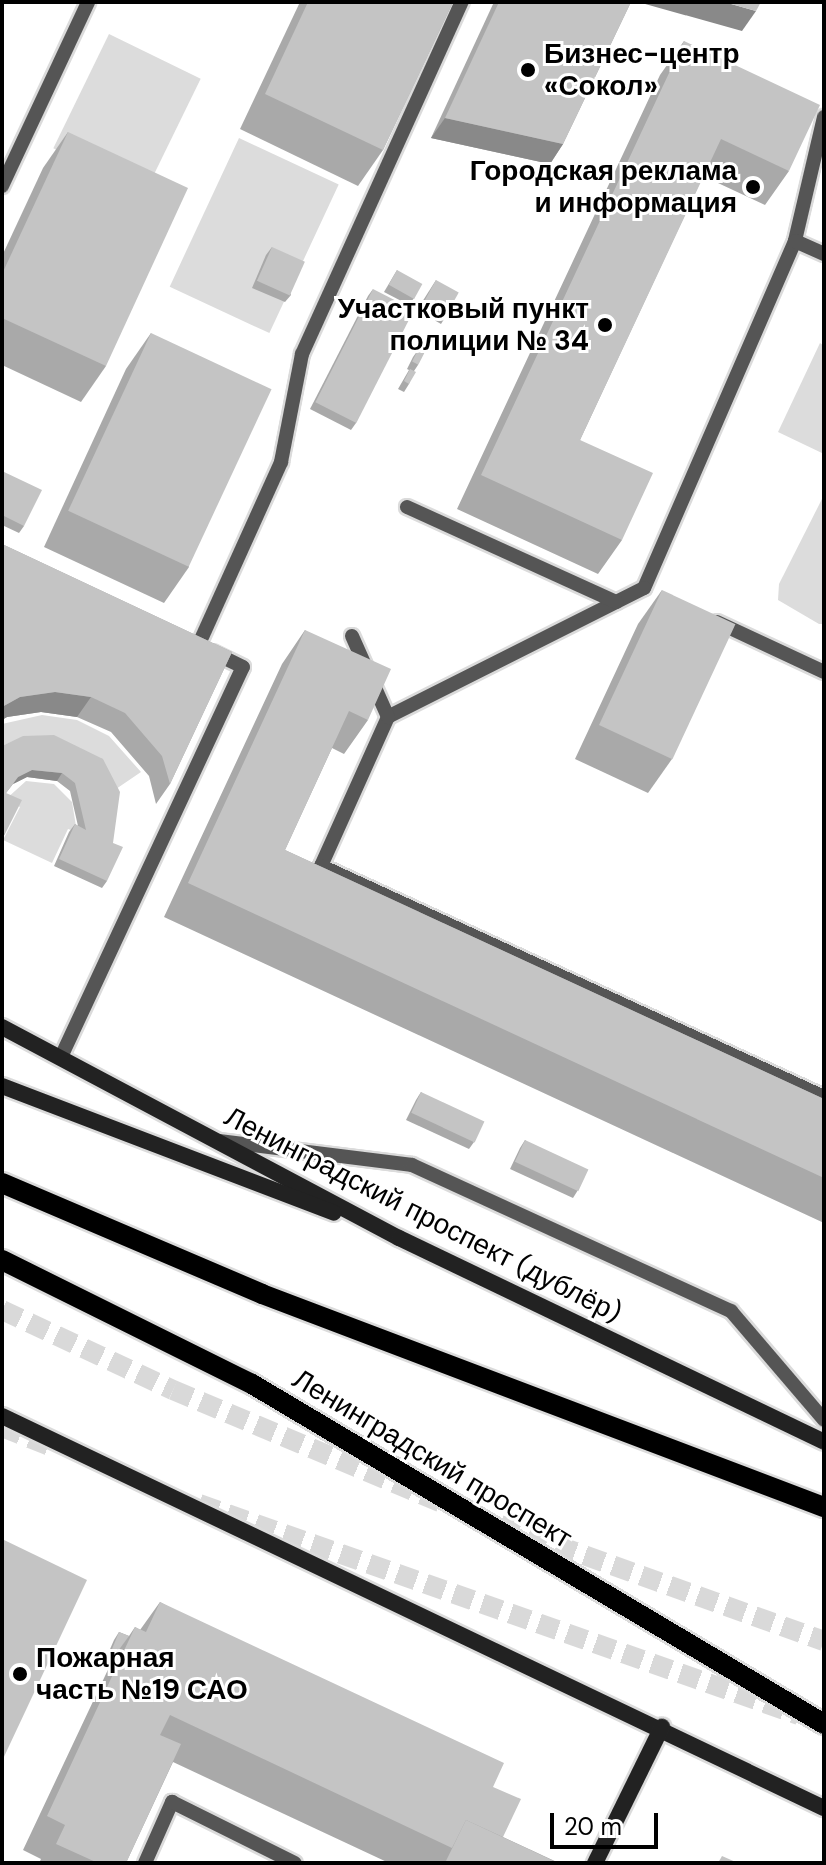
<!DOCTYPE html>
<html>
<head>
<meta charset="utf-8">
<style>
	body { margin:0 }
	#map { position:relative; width:826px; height:1865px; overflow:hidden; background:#fff; font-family:"DM Sans",sans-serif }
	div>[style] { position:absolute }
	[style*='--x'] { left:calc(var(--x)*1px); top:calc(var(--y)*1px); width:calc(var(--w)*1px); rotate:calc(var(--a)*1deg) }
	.green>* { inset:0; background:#dcdcdc; transform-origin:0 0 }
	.primary-tunnel>* { height:20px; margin-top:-10px; transform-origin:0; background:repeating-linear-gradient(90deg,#d9d9d9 0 20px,transparent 0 30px) }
	.roads { filter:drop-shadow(2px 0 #dbdbdb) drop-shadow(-2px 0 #dbdbdb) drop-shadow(0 2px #dbdbdb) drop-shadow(0 -2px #dbdbdb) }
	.lane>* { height:14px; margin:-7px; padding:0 7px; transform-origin:7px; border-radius:7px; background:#555 }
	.secondary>* { height:16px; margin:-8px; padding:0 8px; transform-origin:8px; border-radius:8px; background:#222 }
	.primary>* { height:20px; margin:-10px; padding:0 10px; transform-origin:10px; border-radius:10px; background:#000 }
	.wall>* { inset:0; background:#a9a9a9 }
	.shaded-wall>* { inset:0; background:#898989 }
	.building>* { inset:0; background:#c4c4c4; transform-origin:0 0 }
	.dots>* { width:22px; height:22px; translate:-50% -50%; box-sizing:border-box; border:4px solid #fff; border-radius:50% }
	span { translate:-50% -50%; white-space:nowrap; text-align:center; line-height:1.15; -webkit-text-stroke:6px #fff; paint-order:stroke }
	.poi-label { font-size:28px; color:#000; font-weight:700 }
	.left { translate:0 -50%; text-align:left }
	.right { translate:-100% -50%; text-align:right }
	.street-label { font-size:28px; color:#000 }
	.frame { position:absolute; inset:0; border:4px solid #000; pointer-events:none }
	.scale { position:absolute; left:550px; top:1813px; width:108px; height:36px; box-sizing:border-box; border:4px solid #000; border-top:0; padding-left:10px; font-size:24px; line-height:28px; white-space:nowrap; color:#000; -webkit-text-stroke:6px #fff; paint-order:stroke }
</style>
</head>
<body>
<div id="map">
	<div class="green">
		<div style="left:109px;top:34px;width:102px;height:127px;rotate:26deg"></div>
		<div style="left:239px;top:138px;width:110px;height:164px;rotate:25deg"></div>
		<div style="clip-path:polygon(820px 343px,824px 346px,824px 454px,778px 432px)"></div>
		<div style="clip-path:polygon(824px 495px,824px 624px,819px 624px,778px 600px,779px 584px)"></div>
		<div style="clip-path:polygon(42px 715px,77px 720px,109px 736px,141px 772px,116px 789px,49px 738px,16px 740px,2px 746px,2px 724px)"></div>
		<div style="clip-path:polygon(26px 781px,54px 784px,72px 802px,77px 832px,68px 829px,52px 863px,3px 840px,20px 807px,5px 800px)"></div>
	</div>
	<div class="primary-tunnel">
		<div style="--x:2;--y:1310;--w:189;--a:25.1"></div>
		<div style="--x:173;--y:1390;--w:290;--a:22.8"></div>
		<div style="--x:2;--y:1427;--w:52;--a:21.6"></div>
		<div style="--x:199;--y:1504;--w:636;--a:19.38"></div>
		<div style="--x:500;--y:1525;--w:344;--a:19.7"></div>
	</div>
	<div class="roads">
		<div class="lane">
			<div style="--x:824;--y:117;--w:127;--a:103.2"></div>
			<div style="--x:795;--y:241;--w:378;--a:113.5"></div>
			<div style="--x:644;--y:588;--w:287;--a:153.3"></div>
			<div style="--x:388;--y:717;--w:163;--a:114.2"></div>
			<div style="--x:321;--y:866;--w:554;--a:24.67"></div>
			<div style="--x:2;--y:186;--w:203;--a:-64.9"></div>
			<div style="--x:795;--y:241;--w:32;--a:24"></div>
			<div style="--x:407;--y:507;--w:230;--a:24.4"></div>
			<div style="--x:717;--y:622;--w:118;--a:25"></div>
			<div style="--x:352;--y:636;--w:89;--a:66"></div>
			<div style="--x:198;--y:646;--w:202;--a:-65.7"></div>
			<div style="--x:281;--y:462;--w:110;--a:-79"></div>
			<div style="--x:302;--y:354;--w:387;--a:-65.6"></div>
			<div style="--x:61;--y:1057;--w:430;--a:-65"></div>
			<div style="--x:243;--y:667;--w:34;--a:-154"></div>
			<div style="--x:220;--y:1141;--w:193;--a:7.1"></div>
			<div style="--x:412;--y:1165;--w:351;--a:24.6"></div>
			<div style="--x:731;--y:1311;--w:143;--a:49.5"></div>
			<div style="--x:145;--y:1863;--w:67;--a:-66.1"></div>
			<div style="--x:172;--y:1802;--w:137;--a:26.4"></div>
		</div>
		<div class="secondary">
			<div style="--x:2;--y:1027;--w:450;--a:28"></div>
			<div style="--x:399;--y:1238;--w:471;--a:25.6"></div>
			<div style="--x:2;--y:1086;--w:355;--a:20.9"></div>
			<div style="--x:2;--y:1416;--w:911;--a:25.5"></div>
			<div style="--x:595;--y:1863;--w:152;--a:-63.8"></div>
		</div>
		<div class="primary">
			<div style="--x:2;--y:1183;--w:283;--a:23.1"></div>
			<div style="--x:262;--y:1294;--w:601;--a:20.76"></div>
			<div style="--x:2;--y:1260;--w:279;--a:26.4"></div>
			<div style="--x:252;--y:1384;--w:665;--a:30.73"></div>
		</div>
	</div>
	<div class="wall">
		<div style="clip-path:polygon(300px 2px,453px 2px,383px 150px,358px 186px,240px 129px)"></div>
		<div style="clip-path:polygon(494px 2px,631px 2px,563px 144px,550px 164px,431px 138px)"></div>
		<div style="clip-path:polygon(684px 41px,789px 171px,765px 205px,703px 176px,580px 440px,622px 540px,598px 574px,457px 509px,660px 75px)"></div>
		<div style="clip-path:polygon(68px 132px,106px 366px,81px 402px,2px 365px,2px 256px,43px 168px)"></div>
		<div style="clip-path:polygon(272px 247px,291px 295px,285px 302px,252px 288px,266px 255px)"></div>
		<div style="clip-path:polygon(397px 270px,414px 298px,409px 305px,384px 292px)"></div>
		<div style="clip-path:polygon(436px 280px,446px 316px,441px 324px,417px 310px)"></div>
		<div style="clip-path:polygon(373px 289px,356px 423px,351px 430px,310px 409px,368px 296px)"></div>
		<div style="clip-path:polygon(151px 333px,189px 567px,164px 603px,44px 547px,126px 369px)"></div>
		<div style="clip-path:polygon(418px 350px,418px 365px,414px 371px,409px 384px,404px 392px,398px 389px,409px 370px,407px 369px,413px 357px)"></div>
		<div style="clip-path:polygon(2px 471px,24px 526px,19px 533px,2px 525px)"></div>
		<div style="clip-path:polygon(2px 544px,232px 652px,170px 784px,156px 804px,149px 776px,111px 732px,77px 717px,41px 712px,7px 717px,2px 720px)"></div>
		<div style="clip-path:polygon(662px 590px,672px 759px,648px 793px,575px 759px,638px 624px)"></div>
		<div style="clip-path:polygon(305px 630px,368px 720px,344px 754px,332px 748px,285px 850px,824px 1099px,824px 1223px,164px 917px,282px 664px)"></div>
		<div style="clip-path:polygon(2px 746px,103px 759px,107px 881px,102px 888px,54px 866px,69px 832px,75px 824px,78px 826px,70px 791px,57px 781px,27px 777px,13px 784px,6px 793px,5px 834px,2px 838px)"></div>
		<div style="clip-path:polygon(421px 1092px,474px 1142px,469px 1149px,406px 1120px,416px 1100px)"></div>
		<div style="clip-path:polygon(525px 1140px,578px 1190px,573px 1198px,510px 1169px,520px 1148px)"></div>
		<div style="clip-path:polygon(160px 1602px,493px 1787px,503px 1837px,559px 1863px,389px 1863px,173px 1762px,126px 1863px,39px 1863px,41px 1859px,23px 1850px,113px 1659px,107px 1656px,114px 1640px,119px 1632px,129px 1636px,135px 1627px,140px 1630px)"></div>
	</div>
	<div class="shaded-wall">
		<div style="clip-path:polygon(638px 2px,724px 2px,756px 11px,742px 31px)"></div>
		<div style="clip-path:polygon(445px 118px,563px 144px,550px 164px,431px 138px)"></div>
		<div style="clip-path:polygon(55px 692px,91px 697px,77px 717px,41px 712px,7px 717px,2px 720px,2px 707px,20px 697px)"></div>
		<div style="clip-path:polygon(32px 770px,62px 773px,57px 781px,27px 777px,13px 784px,18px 777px)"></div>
	</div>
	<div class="building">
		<div style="clip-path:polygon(308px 2px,453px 2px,383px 150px,265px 94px)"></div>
		<div style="clip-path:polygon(499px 2px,631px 2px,563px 144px,445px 118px)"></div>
		<div style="clip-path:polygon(724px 2px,761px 2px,756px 11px)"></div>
		<div style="clip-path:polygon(684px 41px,820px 105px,789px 171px,721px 139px,580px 440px,653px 473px,622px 540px,481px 475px)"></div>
		<div style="clip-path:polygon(68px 132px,188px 188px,106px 366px,2px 318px,2px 274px)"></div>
		<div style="left:272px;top:247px;width:36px;height:37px;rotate:24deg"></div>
		<div style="left:397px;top:270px;width:29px;height:17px;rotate:29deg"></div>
		<div style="left:436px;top:280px;width:26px;height:26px;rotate:29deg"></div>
		<div style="left:373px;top:289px;width:46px;height:127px;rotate:27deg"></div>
		<div style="left:151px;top:333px;width:133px;height:196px;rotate:25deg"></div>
		<div style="left:418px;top:350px;width:7px;height:13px;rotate:27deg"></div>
		<div style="clip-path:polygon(410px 369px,416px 372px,409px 384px,404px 381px)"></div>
		<div style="clip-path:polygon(2px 471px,42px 490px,24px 526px,2px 515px)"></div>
		<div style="clip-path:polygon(2px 544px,232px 652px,170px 784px,162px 756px,125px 713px,91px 697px,55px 692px,20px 697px,2px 707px)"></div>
		<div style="left:662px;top:590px;width:81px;height:149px;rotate:25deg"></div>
		<div style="clip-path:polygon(305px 630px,391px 669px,368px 720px,349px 711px,285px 850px,824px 1099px,824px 1178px,188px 883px)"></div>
		<div style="clip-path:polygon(54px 735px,103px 759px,120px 792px,113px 843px,123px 847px,107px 881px,59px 859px,75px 824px,86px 830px,75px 783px,62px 773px,32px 770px,18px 777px,6px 793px,22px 800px,5px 834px,2px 832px,2px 746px,23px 736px)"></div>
		<div style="left:421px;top:1092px;width:70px;height:23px;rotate:25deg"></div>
		<div style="left:525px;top:1140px;width:70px;height:24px;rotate:25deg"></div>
		<div style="clip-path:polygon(2px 1539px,87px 1580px,2px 1761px)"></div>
		<div style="clip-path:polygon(160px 1602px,504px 1763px,493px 1787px,521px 1799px,503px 1837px,466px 1820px,452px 1848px,170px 1715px,160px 1735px,181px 1744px,126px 1863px,98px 1863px,56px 1844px,65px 1825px,47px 1816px,135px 1627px,146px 1632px)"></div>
		<div style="clip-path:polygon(119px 1632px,129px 1636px,118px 1651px,112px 1649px)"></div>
		<div style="clip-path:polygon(466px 1820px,558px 1863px,445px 1863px)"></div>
		<div style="clip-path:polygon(722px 1856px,738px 1863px,718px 1863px)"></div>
	</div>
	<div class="dots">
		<div style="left:528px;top:70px;background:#000"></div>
		<div style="left:753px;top:187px;background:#000"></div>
		<div style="left:605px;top:325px;background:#000"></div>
		<div style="left:20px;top:1674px;background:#000"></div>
	</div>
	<div class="poi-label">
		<span class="left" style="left:544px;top:70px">Бизнес-центр<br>«Сокол»</span>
		<span class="right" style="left:737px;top:187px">Городская реклама<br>и информация</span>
		<span class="right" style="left:589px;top:325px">Участковый пункт<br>полиции № 34</span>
		<span class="left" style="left:36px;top:1674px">Пожарная<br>часть №19 САО</span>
	</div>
	<div class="street-label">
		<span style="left:423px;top:1215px;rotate:27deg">Ленинградский проспект (дублёр)</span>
		<span style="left:432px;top:1459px;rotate:31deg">Ленинградский проспект</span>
	</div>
	<div class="frame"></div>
	<div class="scale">20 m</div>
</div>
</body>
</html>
